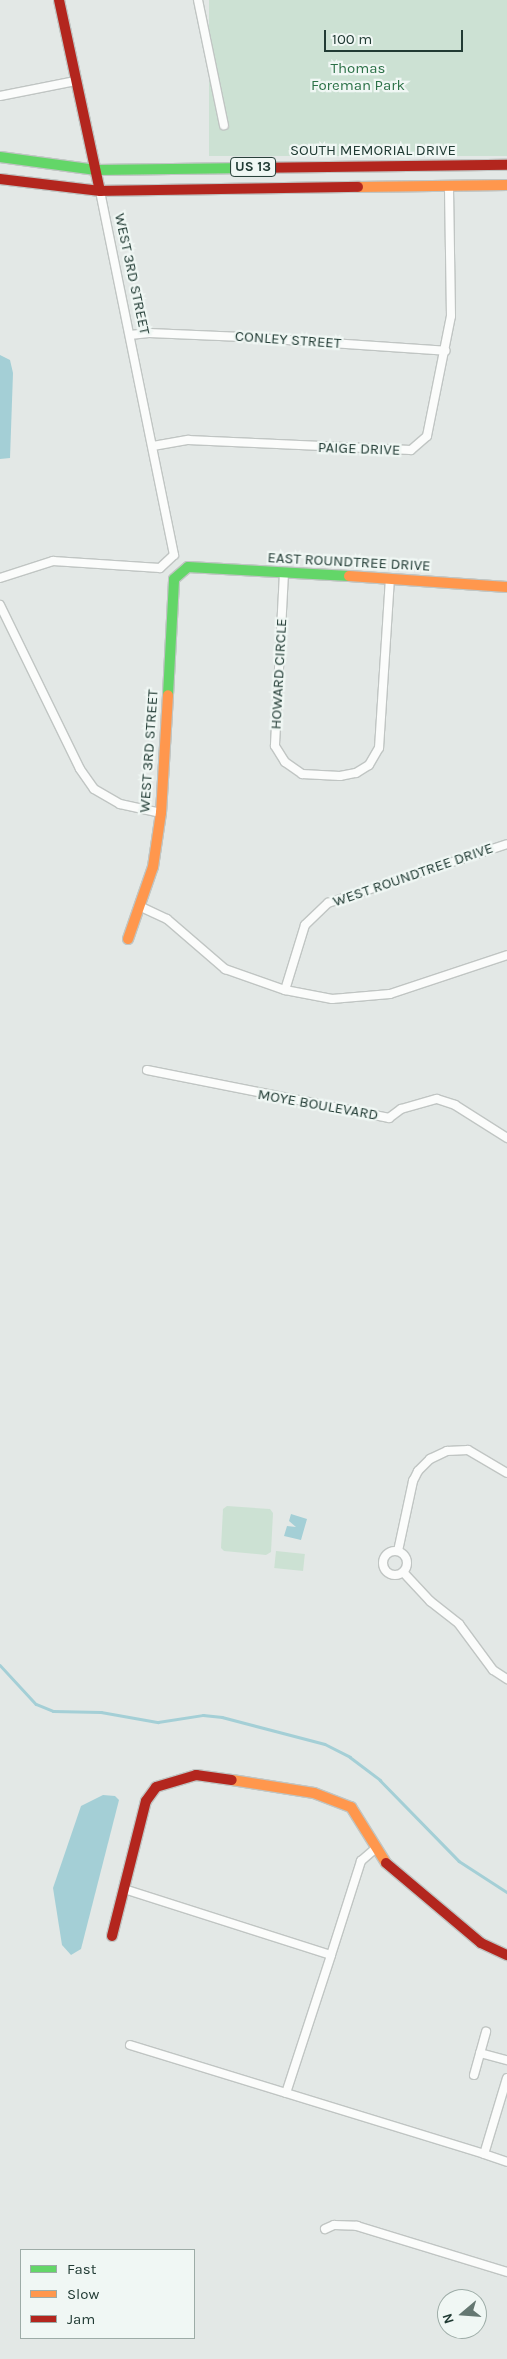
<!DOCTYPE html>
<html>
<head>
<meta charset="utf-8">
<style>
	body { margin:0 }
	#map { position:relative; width:507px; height:2359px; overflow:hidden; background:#e3e8e6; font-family:Karla,sans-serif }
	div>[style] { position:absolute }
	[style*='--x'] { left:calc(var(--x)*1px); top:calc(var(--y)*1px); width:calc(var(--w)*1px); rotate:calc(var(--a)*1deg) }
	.green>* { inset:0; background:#cce1d3; transform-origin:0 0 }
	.water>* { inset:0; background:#a4cfd6 }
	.stream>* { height:2.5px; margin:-1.25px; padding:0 1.25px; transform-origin:1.25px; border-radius:1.25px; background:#a4cfd6 }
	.roads { filter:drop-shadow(1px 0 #c0c5c3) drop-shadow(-1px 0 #c0c5c3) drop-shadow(0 1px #c0c5c3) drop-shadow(0 -1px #c0c5c3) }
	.street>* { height:8px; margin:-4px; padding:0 4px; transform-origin:4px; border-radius:4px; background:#fbfcfb }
	.street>.ring { margin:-4px; padding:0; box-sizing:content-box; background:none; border:8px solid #fbfcfb; border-radius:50% }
	.fast>* { height:10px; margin:-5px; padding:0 5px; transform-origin:5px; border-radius:5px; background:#63d668 }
	.slow>* { height:10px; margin:-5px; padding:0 5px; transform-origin:5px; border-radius:5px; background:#ff974d }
	.jam>* { height:10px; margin:-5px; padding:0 5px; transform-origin:5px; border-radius:5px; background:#b3261e }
	span { translate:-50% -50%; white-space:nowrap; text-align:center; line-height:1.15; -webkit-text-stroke:4.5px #f0f7f4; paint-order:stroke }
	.shield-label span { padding:1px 4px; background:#f0f7f4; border:1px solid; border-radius:4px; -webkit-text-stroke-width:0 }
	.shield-label { font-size:14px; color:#213b34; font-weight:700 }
	.park-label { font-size:15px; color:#2c7147 }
	.street-label { font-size:15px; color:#213b34 }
	.legend { position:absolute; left:20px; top:2249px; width:175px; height:90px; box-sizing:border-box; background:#f0f7f4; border:1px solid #9daca7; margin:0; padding:6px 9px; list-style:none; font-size:15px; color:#213b34 }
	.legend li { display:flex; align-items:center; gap:10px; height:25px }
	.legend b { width:25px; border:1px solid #9daca7 }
	.north { position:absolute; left:437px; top:2289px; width:50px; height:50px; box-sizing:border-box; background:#f0f7f4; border:1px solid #9daca7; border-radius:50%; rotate:252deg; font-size:14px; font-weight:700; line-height:20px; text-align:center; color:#213b34 }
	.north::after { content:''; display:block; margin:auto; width:18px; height:22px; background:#657872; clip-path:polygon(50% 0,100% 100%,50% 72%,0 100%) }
	.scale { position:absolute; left:324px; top:30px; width:139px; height:22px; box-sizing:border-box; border:2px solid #213b34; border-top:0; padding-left:6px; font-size:15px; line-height:18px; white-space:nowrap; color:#213b34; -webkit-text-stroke:4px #f0f7f4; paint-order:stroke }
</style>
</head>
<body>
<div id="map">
	<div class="green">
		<div style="left:209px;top:0;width:298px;height:156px"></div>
		<div style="clip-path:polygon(227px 1506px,270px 1509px,273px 1513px,271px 1552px,266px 1555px,224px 1551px,221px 1548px,223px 1509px)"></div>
		<div style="left:276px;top:1551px;width:29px;height:17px;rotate:6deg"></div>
	</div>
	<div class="water">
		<div style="clip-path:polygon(0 355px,10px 360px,13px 373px,10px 458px,0 459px)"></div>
		<div style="clip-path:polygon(291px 1514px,307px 1519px,301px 1540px,284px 1536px,287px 1526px,296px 1527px,289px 1521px)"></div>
		<div style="clip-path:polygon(103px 1795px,115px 1796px,119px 1800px,81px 1949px,71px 1955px,62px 1945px,53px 1888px,81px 1806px)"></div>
	</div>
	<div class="stream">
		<div style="--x:0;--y:1665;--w:53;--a:47.3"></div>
		<div style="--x:36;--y:1704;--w:18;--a:22"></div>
		<div style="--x:53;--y:1711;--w:48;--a:1.2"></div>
		<div style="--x:101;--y:1712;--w:58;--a:10"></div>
		<div style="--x:158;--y:1722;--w:46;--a:-8.8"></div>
		<div style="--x:203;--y:1715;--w:19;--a:6"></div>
		<div style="--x:222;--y:1717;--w:106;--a:14.7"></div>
		<div style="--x:325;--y:1744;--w:28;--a:27"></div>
		<div style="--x:350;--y:1757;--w:38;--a:37"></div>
		<div style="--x:380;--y:1780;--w:113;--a:45.7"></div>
		<div style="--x:459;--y:1861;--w:57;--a:32.9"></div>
	</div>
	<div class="roads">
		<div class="street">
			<div style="--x:198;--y:0;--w:128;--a:78.3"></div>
			<div style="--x:0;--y:96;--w:77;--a:-11.2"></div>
			<div style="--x:130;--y:335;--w:19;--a:-6"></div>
			<div style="--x:149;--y:333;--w:94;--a:2.4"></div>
			<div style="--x:243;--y:337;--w:203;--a:3.9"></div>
			<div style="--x:153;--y:446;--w:36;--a:-10"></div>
			<div style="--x:188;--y:440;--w:223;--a:2.6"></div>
			<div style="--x:411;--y:450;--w:21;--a:-41"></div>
			<div style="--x:427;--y:436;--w:122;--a:-78.7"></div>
			<div style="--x:451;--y:316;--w:131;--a:-90.9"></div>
			<div style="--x:284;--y:573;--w:173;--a:93"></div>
			<div style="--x:275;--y:746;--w:19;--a:58"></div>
			<div style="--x:285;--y:762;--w:21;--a:35"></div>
			<div style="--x:302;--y:774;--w:38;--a:3"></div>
			<div style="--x:340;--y:776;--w:16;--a:-11"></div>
			<div style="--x:356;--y:773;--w:15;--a:-32"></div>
			<div style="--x:369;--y:765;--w:20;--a:-60"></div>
			<div style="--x:379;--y:748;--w:168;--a:-86.3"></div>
			<div style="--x:0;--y:578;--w:56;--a:-17.8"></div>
			<div style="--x:53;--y:561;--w:107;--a:3.7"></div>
			<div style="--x:160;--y:568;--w:19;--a:-43"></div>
			<div style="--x:174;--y:555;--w:371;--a:-101.5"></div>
			<div style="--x:0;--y:605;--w:182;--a:64"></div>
			<div style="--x:80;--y:769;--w:24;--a:55"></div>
			<div style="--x:94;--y:789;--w:30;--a:30"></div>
			<div style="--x:120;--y:804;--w:42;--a:12.4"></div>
			<div style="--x:139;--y:906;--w:31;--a:25"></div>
			<div style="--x:167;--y:919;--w:77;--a:40.8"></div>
			<div style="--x:225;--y:969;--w:64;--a:19.3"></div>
			<div style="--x:285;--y:990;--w:48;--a:10.8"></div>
			<div style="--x:332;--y:999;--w:58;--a:-4.9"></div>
			<div style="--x:390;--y:994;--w:123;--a:-18.4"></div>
			<div style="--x:285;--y:990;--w:68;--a:-72.9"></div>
			<div style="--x:305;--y:925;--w:32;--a:-44"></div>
			<div style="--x:328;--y:903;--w:188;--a:-18.2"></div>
			<div style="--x:147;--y:1070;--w:247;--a:11.2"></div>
			<div style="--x:389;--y:1118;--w:15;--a:-37"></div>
			<div style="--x:401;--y:1109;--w:37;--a:-16"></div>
			<div style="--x:437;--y:1099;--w:19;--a:18"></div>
			<div style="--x:455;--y:1105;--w:62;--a:32.4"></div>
			<div class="ring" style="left:383px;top:1551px;width:16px;height:16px"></div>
			<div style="--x:398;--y:1551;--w:72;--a:-77.9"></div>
			<div style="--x:413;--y:1481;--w:11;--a:-63"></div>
			<div style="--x:418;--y:1471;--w:17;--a:-45"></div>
			<div style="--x:430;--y:1459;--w:19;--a:-25"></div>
			<div style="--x:447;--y:1451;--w:21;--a:-3"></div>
			<div style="--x:468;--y:1450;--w:45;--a:30.5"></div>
			<div style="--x:403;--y:1572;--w:40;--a:47"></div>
			<div style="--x:430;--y:1601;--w:37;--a:38"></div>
			<div style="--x:459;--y:1624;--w:57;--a:53.5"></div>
			<div style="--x:493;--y:1670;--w:17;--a:33"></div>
			<div style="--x:124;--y:1889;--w:217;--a:17.7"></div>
			<div style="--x:331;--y:1955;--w:99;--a:-72.3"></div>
			<div style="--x:361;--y:1861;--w:18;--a:-41"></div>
			<div style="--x:130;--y:2045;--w:370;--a:17.1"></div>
			<div style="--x:480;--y:2053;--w:28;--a:15"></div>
			<div style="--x:474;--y:2075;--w:45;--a:-74.4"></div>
			<div style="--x:507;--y:2078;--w:79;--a:106.8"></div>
			<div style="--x:484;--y:2154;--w:24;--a:19"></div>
			<div style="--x:286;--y:2093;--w:145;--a:-71.9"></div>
			<div style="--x:325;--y:2229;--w:10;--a:-24"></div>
			<div style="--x:334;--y:2225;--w:23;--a:2"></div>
			<div style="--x:357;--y:2226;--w:157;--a:17"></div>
		</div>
		<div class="fast">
			<div style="--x:0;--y:157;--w:97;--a:7.7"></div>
			<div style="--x:96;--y:170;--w:152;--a:-0.8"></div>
			<div style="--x:168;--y:695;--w:116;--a:-87"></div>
			<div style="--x:174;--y:579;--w:18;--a:-41"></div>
			<div style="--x:188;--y:567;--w:161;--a:3.2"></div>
		</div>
		<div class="slow">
			<div style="--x:358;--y:187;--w:149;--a:-0.8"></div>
			<div style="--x:349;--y:576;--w:158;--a:4"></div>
			<div style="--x:128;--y:939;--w:76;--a:-70.9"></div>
			<div style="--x:153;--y:867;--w:55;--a:-81.6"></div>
			<div style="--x:161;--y:813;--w:118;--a:-86.6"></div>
			<div style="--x:232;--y:1780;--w:83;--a:9"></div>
			<div style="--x:314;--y:1793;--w:40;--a:21"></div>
			<div style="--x:351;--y:1807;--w:66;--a:58"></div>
		</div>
		<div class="jam">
			<div style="--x:59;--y:0;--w:195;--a:77.9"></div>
			<div style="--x:248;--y:168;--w:259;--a:-0.7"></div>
			<div style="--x:0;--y:179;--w:101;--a:6.8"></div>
			<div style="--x:100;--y:191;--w:258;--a:-0.9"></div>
			<div style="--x:386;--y:1863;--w:124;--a:40.1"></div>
			<div style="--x:481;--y:1943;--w:29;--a:25"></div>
			<div style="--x:112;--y:1936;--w:139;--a:-75.9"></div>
			<div style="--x:146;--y:1801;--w:17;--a:-54"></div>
			<div style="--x:156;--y:1787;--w:42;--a:-16.7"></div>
			<div style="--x:196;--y:1775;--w:36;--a:8"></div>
		</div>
	</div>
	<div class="shield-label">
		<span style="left:253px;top:167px">US 13</span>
	</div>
	<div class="park-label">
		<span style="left:358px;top:77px">Thomas<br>Foreman Park</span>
	</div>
	<div class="street-label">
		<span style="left:373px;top:151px">SOUTH MEMORIAL DRIVE</span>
		<span style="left:132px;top:274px;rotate:78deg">WEST 3RD STREET</span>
		<span style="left:288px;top:340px;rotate:4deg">CONLEY STREET</span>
		<span style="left:359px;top:449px;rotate:2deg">PAIGE DRIVE</span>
		<span style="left:349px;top:562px;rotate:3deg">EAST ROUNDTREE DRIVE</span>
		<span style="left:279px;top:674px;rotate:-87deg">HOWARD CIRCLE</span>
		<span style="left:149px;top:751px;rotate:-86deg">WEST 3RD STREET</span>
		<span style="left:413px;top:875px;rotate:-19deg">WEST ROUNDTREE DRIVE</span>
		<span style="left:318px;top:1105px;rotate:10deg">MOYE BOULEVARD</span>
	</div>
	<ul class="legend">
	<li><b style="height:6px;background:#63d668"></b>Fast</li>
	<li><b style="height:6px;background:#ff974d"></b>Slow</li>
	<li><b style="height:6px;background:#b3261e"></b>Jam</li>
	</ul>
	<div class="north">N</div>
	<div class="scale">100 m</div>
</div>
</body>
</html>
